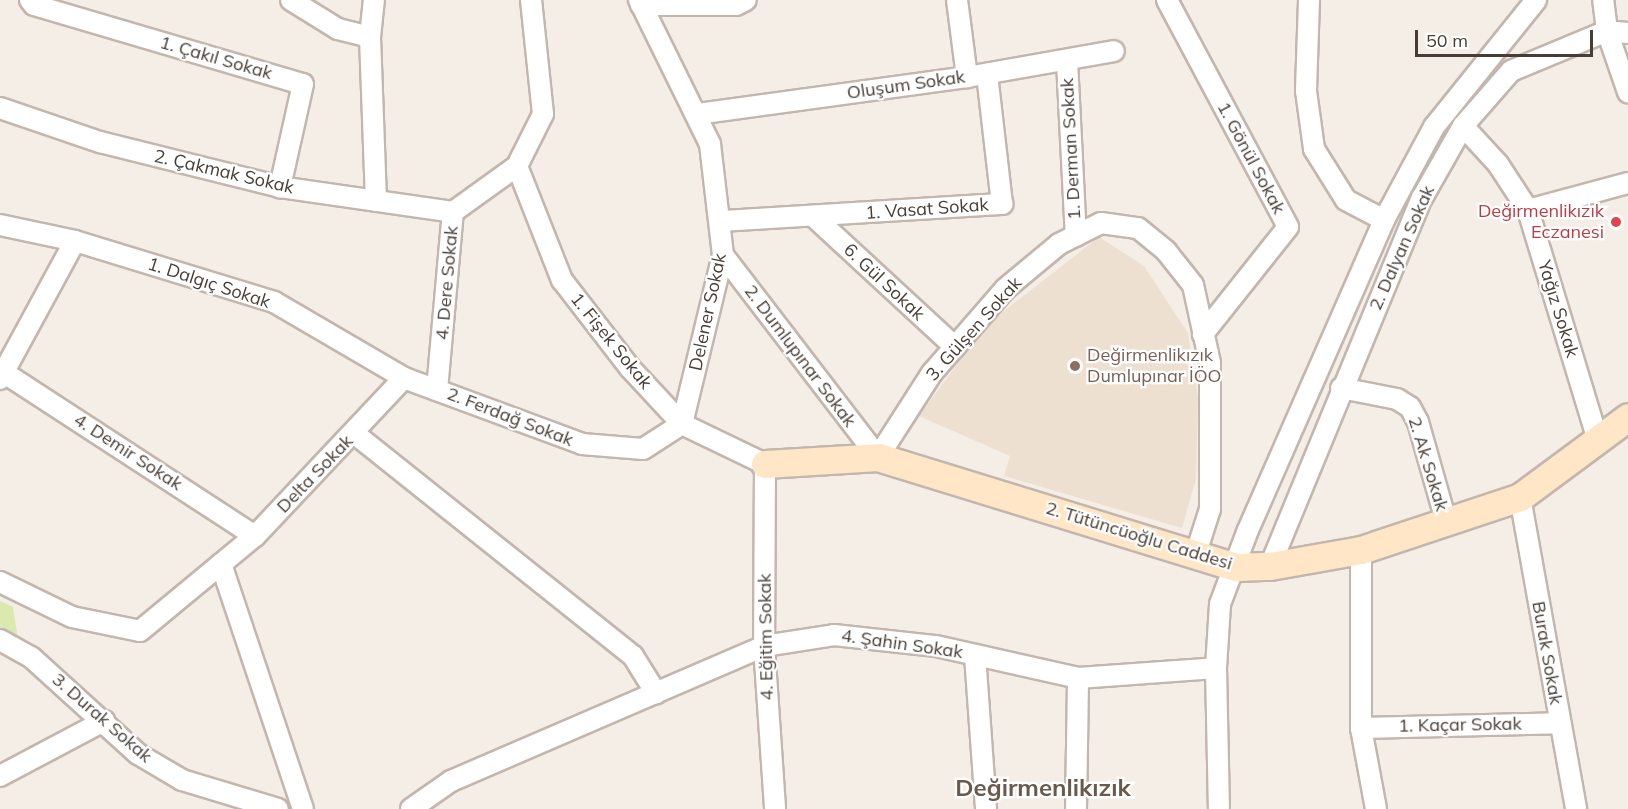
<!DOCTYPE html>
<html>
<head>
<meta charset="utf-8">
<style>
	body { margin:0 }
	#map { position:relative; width:1628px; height:809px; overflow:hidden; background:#f4eee7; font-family:Mulish,sans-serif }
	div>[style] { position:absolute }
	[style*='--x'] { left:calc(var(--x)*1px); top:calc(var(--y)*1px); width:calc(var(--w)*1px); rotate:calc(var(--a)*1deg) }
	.education>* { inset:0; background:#ede0d1 }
	.green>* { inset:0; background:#dae9b0 }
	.roads { filter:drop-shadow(2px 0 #c3b6ad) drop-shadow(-2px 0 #c3b6ad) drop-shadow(0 2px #c3b6ad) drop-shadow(0 -2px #c3b6ad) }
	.street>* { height:20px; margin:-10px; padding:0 10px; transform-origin:10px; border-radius:10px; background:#fff }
	.secondary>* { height:27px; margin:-13.5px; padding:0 13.5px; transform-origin:13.5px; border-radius:13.5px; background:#ffe6c6 }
	.dots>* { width:16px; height:16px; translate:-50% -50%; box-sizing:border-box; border:3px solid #fff; border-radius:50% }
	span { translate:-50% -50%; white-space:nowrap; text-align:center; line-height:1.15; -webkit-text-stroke:4.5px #fff; paint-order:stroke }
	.street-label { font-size:18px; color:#473d36 }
	.health-label { font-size:18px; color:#be3a42 }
	.right { translate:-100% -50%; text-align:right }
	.education-label { font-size:18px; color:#785e54 }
	.left { translate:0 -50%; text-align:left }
	.district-label { font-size:24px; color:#6a594d; font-weight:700 }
	.scale { position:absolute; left:1415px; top:30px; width:178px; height:27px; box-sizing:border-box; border:3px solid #473d36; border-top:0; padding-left:8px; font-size:18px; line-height:21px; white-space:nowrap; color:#473d36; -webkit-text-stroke:4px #fff; paint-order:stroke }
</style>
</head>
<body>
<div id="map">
	<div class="education">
		<div style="clip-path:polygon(1099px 237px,1144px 266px,1188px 333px,1198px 398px,1196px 479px,1182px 528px,1004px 476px,1010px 456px,919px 416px,986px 325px)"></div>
	</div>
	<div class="green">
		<div style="clip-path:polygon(0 601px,13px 607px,18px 640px,0 631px)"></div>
	</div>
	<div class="roads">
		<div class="street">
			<div style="--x:30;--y:0;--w:6;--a:51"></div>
			<div style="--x:34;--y:5;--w:280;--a:16.4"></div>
			<div style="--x:303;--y:84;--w:106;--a:102.6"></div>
			<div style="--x:291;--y:0;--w:55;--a:31.7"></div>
			<div style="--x:338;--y:29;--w:33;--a:14"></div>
			<div style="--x:370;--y:37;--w:37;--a:-84"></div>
			<div style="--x:957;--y:0;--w:78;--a:82.6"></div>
			<div style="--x:1167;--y:0;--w:257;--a:61.9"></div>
			<div style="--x:1288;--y:227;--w:137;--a:128.5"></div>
			<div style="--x:1309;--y:0;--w:91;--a:91.9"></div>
			<div style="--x:1306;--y:91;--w:59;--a:82.1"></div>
			<div style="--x:1314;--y:149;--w:60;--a:57.9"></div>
			<div style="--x:1346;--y:200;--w:43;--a:27.8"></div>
			<div style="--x:641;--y:5;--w:95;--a:0"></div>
			<div style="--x:736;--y:5;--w:11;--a:-27"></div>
			<div style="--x:1628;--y:33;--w:21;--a:-175"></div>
			<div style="--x:1607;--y:31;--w:65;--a:71"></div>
			<div style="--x:370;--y:37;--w:164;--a:87.9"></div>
			<div style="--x:1067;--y:61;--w:175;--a:87.1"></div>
			<div style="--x:0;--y:108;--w:106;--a:18.8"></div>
			<div style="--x:100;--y:142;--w:186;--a:14"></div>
			<div style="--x:280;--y:187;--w:175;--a:8.2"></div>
			<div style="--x:697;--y:114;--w:273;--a:-7.8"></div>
			<div style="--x:967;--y:77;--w:149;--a:-10"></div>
			<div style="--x:1463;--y:126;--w:52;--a:47.4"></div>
			<div style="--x:1498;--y:164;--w:55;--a:56.9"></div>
			<div style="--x:1528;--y:210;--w:241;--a:73.1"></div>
			<div style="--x:517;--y:166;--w:123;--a:68.5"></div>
			<div style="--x:562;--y:280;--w:111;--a:52.3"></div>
			<div style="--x:630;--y:368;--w:76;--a:47.1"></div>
			<div style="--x:682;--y:424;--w:92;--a:25.7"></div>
			<div style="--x:765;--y:464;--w:182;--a:90.3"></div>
			<div style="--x:764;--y:646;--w:163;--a:86.1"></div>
			<div style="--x:1528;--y:210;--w:104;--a:-15.1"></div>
			<div style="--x:813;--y:216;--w:193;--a:42.7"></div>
			<div style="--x:722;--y:221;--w:281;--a:-3.5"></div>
			<div style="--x:1002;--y:204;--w:131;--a:-96.6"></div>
			<div style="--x:0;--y:225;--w:77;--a:12"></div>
			<div style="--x:75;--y:241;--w:208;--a:17"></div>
			<div style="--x:274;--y:302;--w:151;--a:30.3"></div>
			<div style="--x:404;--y:378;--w:190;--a:20.3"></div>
			<div style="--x:582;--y:444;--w:61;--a:4.7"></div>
			<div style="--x:643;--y:449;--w:46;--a:-32.7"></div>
			<div style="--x:682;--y:424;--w:174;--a:-76.4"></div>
			<div style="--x:723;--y:255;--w:112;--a:-96.7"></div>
			<div style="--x:710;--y:144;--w:161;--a:-116.2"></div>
			<div style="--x:723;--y:255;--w:255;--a:52.5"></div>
			<div style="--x:878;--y:457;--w:100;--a:-57.3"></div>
			<div style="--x:932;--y:373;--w:111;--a:-49"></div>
			<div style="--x:1005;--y:289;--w:70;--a:-39.8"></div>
			<div style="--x:1059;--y:244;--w:47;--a:-26.6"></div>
			<div style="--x:1101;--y:223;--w:37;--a:8"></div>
			<div style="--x:1138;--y:228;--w:36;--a:39"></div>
			<div style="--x:1166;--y:251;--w:43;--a:51.5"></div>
			<div style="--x:1193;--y:285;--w:80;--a:77.7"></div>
			<div style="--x:1210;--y:363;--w:146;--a:90"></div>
			<div style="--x:1210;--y:509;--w:46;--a:107.7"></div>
			<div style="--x:0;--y:370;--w:304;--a:33.1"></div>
			<div style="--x:0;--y:379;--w:157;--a:-61.5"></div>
			<div style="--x:1341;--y:388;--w:57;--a:11.1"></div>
			<div style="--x:1397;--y:399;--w:15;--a:32"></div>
			<div style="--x:1410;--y:407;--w:17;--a:62"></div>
			<div style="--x:1418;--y:422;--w:103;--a:74.2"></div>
			<div style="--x:437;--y:390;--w:179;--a:-84.9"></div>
			<div style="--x:453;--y:212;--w:79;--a:-35.7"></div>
			<div style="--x:517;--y:166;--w:58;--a:-63.4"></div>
			<div style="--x:543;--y:114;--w:115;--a:-96"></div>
			<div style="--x:355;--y:434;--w:356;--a:38.6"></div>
			<div style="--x:633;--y:656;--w:44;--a:58.1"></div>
			<div style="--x:1520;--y:497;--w:317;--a:79.8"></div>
			<div style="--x:1361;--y:550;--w:178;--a:90"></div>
			<div style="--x:1361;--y:728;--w:82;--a:79.5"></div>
			<div style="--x:221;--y:564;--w:258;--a:71.5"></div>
			<div style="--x:1270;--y:566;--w:398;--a:-67.6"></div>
			<div style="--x:1422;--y:198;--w:83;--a:-60.3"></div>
			<div style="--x:1463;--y:126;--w:73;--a:-48.9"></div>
			<div style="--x:1511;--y:71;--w:104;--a:-22.6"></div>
			<div style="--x:1607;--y:31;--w:31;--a:-97"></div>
			<div style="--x:0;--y:582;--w:80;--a:25.9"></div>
			<div style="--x:72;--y:617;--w:69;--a:11.6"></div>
			<div style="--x:140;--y:631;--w:149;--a:-39.6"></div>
			<div style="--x:255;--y:536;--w:217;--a:-46.7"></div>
			<div style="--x:0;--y:640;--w:35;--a:29"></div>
			<div style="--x:31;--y:657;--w:144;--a:42.2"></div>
			<div style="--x:138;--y:754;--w:51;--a:30.6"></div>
			<div style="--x:182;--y:780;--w:100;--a:16.8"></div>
			<div style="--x:975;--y:655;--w:154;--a:85.9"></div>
			<div style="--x:1216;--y:668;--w:141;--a:88.8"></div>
			<div style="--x:1361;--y:728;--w:198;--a:-1.4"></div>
			<div style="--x:0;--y:776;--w:118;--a:-27.9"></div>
			<div style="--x:411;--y:809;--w:49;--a:-35"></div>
			<div style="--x:451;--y:781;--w:341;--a:-23.3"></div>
			<div style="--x:764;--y:646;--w:71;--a:-8.9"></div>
			<div style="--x:834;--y:635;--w:103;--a:6.2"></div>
			<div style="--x:936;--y:646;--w:146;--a:12.7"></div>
			<div style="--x:1078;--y:678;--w:138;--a:-4.1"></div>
			<div style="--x:1216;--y:668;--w:64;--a:-86.4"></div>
			<div style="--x:1220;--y:604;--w:79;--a:-69.3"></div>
			<div style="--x:1248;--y:530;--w:339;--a:-66.3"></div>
			<div style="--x:1384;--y:220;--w:106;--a:-61.7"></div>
			<div style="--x:1434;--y:127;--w:163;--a:-51.2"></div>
			<div style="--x:1076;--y:809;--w:131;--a:-89.1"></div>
		</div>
		<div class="secondary">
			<div style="--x:765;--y:464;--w:113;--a:-3.5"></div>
			<div style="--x:878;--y:457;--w:375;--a:17.1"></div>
			<div style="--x:1236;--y:567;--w:34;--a:-2"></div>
			<div style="--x:1270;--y:566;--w:92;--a:-10"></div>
			<div style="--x:1361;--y:550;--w:168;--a:-18.4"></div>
			<div style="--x:1520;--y:497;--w:134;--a:-36.5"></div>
		</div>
	</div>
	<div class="dots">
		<div style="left:1616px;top:222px;background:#e0444e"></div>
		<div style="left:1075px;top:366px;background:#8d6e63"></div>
	</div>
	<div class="street-label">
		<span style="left:216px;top:58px;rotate:16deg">1. Çakıl Sokak</span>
		<span style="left:906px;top:85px;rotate:-8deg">Oluşum Sokak</span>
		<span style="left:1071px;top:149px;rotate:-93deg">1. Derman Sokak</span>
		<span style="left:1251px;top:158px;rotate:62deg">1. Gönül Sokak</span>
		<span style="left:224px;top:172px;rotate:13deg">2. Çakmak Sokak</span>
		<span style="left:927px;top:209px;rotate:-4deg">1. Vasat Sokak</span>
		<span style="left:1402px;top:248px;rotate:-66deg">2. Dalyan Sokak</span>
		<span style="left:884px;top:282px;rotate:43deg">6. Gül Sokak</span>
		<span style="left:209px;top:283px;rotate:18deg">1. Dalgıç Sokak</span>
		<span style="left:447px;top:283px;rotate:-85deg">4. Dere Sokak</span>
		<span style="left:1558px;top:309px;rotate:73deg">Yağız Sokak</span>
		<span style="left:708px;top:312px;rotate:-78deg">Delener Sokak</span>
		<span style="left:974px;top:329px;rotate:-48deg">3. Gülşen Sokak</span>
		<span style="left:611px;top:341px;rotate:51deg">1. Fişek Sokak</span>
		<span style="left:800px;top:356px;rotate:53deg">2. Dumlupınar Sokak</span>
		<span style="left:510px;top:417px;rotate:21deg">2. Ferdağ Sokak</span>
		<span style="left:128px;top:452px;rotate:33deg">4. Demir Sokak</span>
		<span style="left:1428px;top:464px;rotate:73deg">2. Ak Sokak</span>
		<span style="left:315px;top:474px;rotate:-46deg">Delta Sokak</span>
		<span style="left:1139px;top:536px;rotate:17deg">2. Tütüncüoğlu Caddesi</span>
		<span style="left:766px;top:637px;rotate:-91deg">4. Eğitim Sokak</span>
		<span style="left:902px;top:644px;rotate:8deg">4. Şahin Sokak</span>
		<span style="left:1547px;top:653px;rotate:80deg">Burak Sokak</span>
		<span style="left:102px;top:718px;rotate:41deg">3. Durak Sokak</span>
		<span style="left:1460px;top:725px;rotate:-1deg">1. Kaçar Sokak</span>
	</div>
	<div class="health-label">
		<span class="right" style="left:1604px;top:222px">Değirmenlikızık<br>Eczanesi</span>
	</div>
	<div class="education-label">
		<span class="left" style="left:1087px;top:366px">Değirmenlikızık<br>Dumlupınar İÖO</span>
	</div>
	<div class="district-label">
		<span style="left:1043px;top:788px">Değirmenlikızık</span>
	</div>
	<div class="scale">50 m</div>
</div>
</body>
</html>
